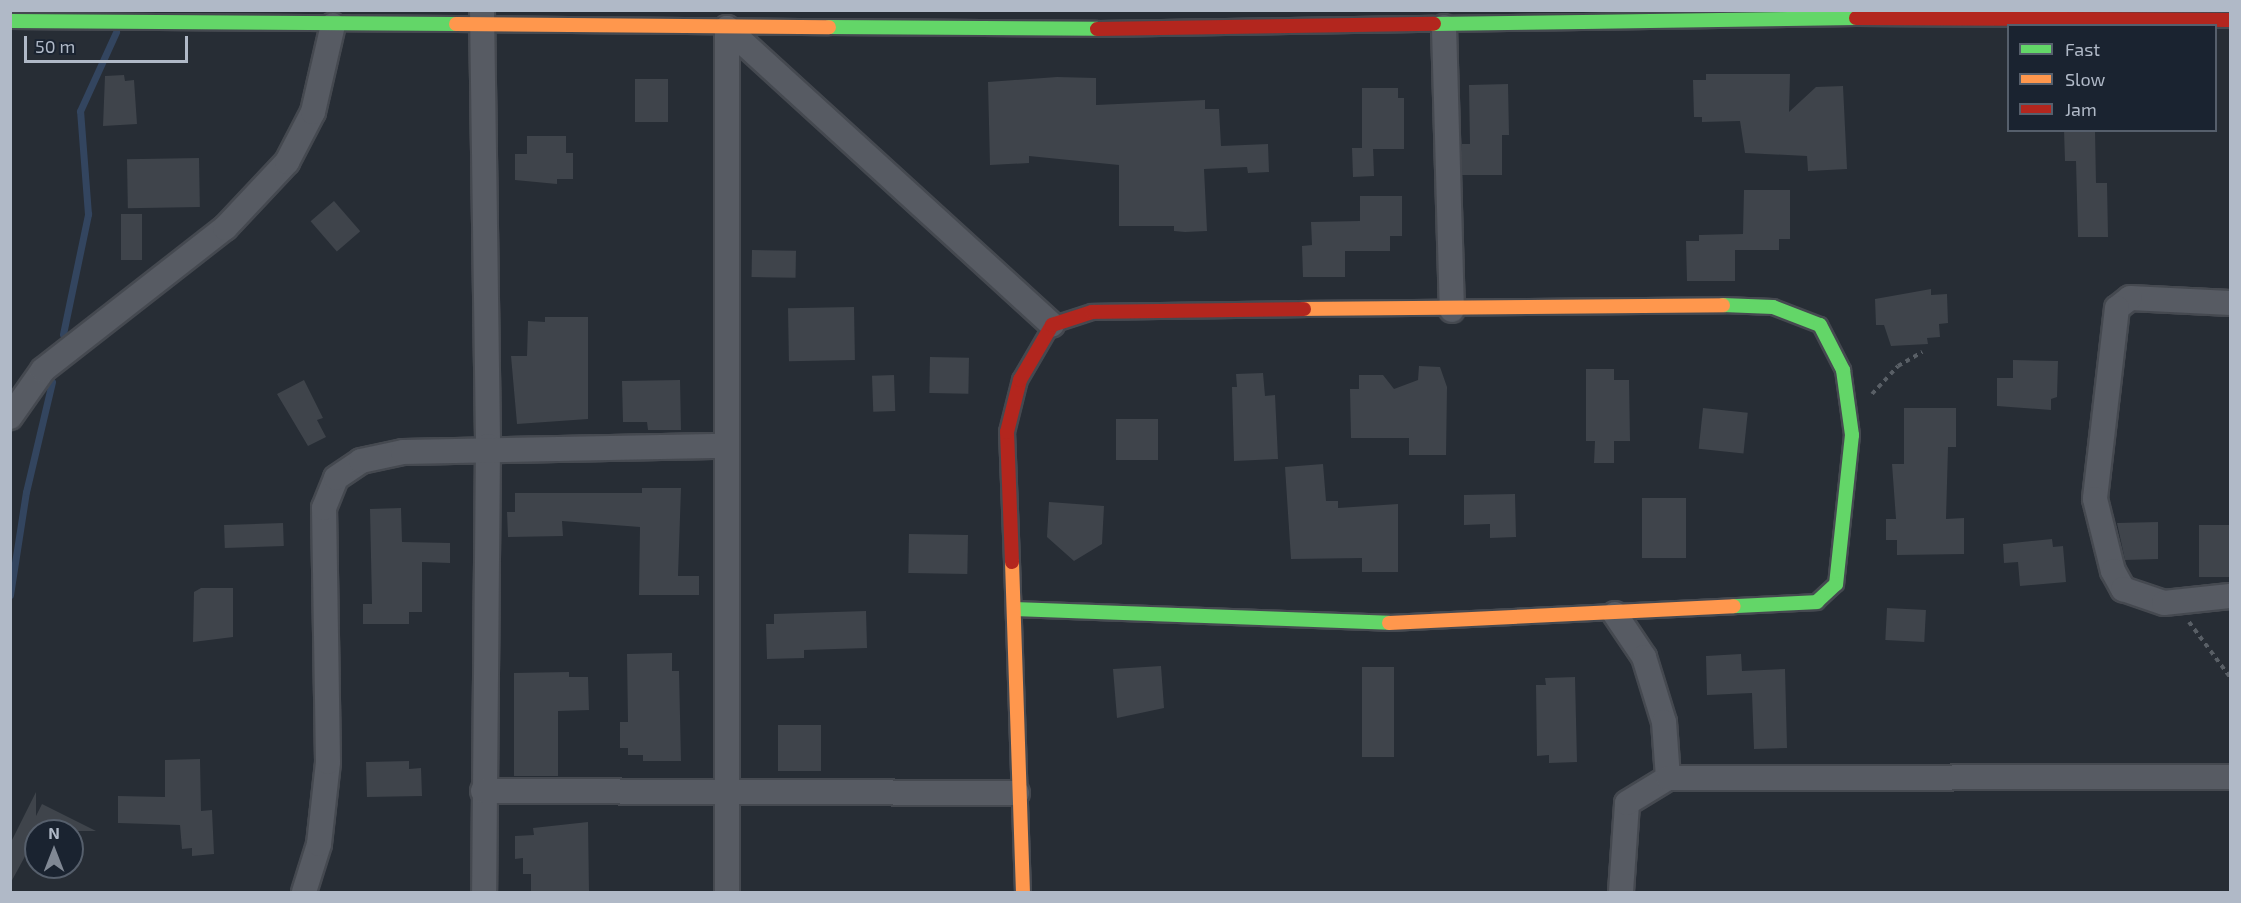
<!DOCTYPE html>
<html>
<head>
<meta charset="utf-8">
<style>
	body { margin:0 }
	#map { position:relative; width:2241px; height:903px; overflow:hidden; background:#272d35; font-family:"Exo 2",sans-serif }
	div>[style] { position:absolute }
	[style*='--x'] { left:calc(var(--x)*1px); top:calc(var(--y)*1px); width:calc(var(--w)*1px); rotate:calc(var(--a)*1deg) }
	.stream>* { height:7px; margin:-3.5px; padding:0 3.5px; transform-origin:3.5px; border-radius:3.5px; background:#33455f }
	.building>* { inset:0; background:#3f444b; transform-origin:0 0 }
	.path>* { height:4px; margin-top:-2px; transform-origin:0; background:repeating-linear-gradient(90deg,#595f66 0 4.5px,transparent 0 9px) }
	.roads { filter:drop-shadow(2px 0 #454950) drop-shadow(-2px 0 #454950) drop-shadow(0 2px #454950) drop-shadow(0 -2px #454950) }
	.street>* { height:24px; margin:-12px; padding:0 12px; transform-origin:12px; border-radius:12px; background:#575b63 }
	.fast>* { height:14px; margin:-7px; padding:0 7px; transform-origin:7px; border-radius:7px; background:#63d668 }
	.slow>* { height:14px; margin:-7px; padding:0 7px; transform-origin:7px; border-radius:7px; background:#ff974d }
	.jam>* { height:14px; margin:-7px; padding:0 7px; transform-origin:7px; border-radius:7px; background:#b3261e }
	span { translate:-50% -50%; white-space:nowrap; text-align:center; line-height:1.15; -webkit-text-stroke:4.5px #1a2330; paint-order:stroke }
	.frame { position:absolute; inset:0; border:12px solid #b0b9c7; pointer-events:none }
	.legend { position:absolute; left:2007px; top:24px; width:210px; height:108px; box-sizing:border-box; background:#1a2330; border:2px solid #565f6c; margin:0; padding:8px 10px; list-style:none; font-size:18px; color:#b0b9c7 }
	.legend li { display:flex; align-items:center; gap:12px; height:30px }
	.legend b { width:30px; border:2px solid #565f6c }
	.north { position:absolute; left:24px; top:819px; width:60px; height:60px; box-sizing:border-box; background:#1a2330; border:2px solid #565f6c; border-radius:50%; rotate:0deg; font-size:16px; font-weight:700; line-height:24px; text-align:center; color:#b0b9c7 }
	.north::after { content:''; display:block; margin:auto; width:21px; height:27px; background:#808894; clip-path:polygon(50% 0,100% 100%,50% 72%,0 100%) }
	.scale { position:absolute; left:24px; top:36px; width:164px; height:27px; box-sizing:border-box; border:3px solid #b0b9c7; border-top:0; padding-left:8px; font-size:18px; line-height:21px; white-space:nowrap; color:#b0b9c7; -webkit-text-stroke:4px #1a2330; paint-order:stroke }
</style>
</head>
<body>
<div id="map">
	<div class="stream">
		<div style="--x:63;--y:334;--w:123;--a:-78.2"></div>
		<div style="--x:88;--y:214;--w:103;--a:-94.4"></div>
		<div style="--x:80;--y:111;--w:87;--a:-65.5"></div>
		<div style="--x:10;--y:595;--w:104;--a:-81.2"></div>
		<div style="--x:26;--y:492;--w:113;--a:-76.7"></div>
	</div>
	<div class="building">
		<div style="clip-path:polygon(1706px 74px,1790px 74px,1789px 112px,1816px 87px,1843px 86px,1847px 169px,1808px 171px,1807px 156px,1745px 153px,1740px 121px,1702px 122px,1702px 117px,1694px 117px,1693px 80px,1706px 80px)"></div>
		<div style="clip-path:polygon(124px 75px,125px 81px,134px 80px,137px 124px,103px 126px,105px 76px)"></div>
		<div style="clip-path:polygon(1057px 77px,1096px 78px,1096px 105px,1205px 100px,1205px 109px,1219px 109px,1221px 146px,1268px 144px,1269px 172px,1248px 173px,1247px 167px,1204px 169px,1207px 231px,1185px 232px,1174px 231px,1174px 226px,1119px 226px,1119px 165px,1029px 156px,1029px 163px,990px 165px,988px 82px)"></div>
		<div style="left:635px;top:79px;width:33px;height:43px"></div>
		<div style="clip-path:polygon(1508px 84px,1509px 135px,1502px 135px,1502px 175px,1462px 175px,1462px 144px,1470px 144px,1469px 85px)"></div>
		<div style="clip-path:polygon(1362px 88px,1398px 88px,1398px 98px,1404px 98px,1404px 149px,1373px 149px,1374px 176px,1353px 177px,1352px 148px,1362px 148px)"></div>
		<div style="clip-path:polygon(2064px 130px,2095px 130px,2096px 183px,2107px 183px,2108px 237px,2078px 237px,2076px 161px,2065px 161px)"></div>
		<div style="clip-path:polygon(527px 136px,566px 136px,566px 153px,573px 153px,573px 179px,557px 179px,557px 184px,515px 180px,515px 154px,527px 154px)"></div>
		<div style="left:199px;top:158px;width:49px;height:72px;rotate:89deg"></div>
		<div style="clip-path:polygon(1744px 190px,1790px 190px,1790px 239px,1779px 239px,1779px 250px,1735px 250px,1735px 281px,1687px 281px,1686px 241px,1699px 241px,1699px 235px,1743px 234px)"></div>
		<div style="clip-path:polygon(1360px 196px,1402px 196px,1402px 236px,1390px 236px,1390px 251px,1345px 251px,1345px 277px,1303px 277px,1302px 246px,1312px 245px,1311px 222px,1360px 221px)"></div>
		<div style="left:334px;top:201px;width:40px;height:31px;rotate:49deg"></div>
		<div style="left:121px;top:214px;width:21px;height:46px"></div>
		<div style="left:752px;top:250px;width:44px;height:27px;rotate:1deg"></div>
		<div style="clip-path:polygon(1931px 289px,1931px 295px,1947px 294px,1948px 323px,1939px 324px,1940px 337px,1927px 338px,1928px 344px,1891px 346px,1884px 325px,1876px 325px,1875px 299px)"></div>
		<div style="left:854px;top:307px;width:53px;height:66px;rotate:89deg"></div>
		<div style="clip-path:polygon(545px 317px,588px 317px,588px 419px,517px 424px,511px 356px,527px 356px,528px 321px,545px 322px)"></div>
		<div style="left:930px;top:357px;width:39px;height:36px;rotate:1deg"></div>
		<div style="clip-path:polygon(2013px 360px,2058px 361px,2057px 397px,2051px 399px,2051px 410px,1997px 406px,1997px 378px,2013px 378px)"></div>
		<div style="clip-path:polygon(1419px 366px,1440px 367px,1447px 387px,1446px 455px,1409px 455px,1409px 438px,1351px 438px,1350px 389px,1359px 389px,1359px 375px,1383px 375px,1394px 389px,1418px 380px)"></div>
		<div style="clip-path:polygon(1586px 369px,1614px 369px,1614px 380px,1629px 380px,1630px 441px,1614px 441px,1614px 463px,1594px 463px,1595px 441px,1586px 441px)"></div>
		<div style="clip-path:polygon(1263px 373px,1265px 396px,1275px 395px,1278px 459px,1234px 461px,1232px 387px,1237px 387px,1236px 374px)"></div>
		<div style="left:894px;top:375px;width:36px;height:22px;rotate:88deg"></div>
		<div style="clip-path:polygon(304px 380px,323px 418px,317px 420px,326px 437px,308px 446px,277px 394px)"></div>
		<div style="clip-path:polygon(680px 380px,681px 430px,648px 430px,647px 422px,623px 422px,622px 381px)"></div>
		<div style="left:1703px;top:408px;width:45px;height:41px;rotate:6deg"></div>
		<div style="clip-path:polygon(1904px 408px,1956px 408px,1956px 447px,1948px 447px,1946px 519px,1964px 518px,1964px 554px,1897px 555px,1897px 540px,1886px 540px,1886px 519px,1896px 519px,1892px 464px,1904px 464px)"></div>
		<div style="left:1116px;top:419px;width:42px;height:41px"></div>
		<div style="clip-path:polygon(1323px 464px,1326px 501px,1338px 501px,1338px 508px,1398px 504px,1398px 572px,1362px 572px,1362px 558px,1291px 559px,1285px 467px)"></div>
		<div style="clip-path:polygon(642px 488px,681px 488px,678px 576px,699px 576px,699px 595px,639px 595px,640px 527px,562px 521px,563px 536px,508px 537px,507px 512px,515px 512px,515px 493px,642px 493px)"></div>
		<div style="clip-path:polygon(1515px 494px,1516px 537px,1490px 538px,1490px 524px,1464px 525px,1464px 495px)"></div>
		<div style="left:1642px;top:498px;width:44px;height:60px"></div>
		<div style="clip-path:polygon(1049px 502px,1104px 506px,1102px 544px,1074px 561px,1047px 537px)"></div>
		<div style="clip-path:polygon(401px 508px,402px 542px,450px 543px,450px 563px,422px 562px,422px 612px,409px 612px,409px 624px,363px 624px,363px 604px,372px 604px,370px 509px)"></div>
		<div style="clip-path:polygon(2158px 522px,2158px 559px,2125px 560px,2117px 523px)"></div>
		<div style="left:283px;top:523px;width:23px;height:59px;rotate:88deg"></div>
		<div style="left:2199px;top:525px;width:31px;height:52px"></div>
		<div style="left:909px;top:534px;width:59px;height:39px;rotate:1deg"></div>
		<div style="clip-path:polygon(2052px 539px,2053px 547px,2063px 546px,2066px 582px,2020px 586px,2018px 562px,2004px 563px,2003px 544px)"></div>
		<div style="clip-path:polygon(201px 588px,233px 588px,233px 637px,193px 642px,194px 592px)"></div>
		<div style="left:1887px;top:608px;width:39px;height:32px;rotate:3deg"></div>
		<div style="clip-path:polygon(866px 611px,867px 648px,804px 650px,804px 658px,767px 659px,766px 624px,774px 624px,774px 614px)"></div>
		<div style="clip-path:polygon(672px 653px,672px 671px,679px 671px,681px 761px,643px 761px,643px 755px,628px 755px,628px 748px,620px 748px,620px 722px,628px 722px,627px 654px)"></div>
		<div style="clip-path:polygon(1741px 654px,1742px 671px,1785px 669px,1787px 748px,1754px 749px,1752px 693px,1707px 695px,1706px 656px)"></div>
		<div style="clip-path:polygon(1161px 666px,1164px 708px,1117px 718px,1113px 669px)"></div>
		<div style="left:1362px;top:667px;width:32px;height:90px"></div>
		<div style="clip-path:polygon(569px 672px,569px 677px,588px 677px,589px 710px,558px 711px,558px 776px,514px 776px,514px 673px)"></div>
		<div style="clip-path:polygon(1575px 677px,1577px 762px,1549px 763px,1549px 755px,1537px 756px,1536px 685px,1546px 685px,1545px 678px)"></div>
		<div style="left:778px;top:725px;width:43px;height:46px"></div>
		<div style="clip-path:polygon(200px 759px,201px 811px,212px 810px,214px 854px,192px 856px,192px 848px,182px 849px,180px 825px,118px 823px,118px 796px,165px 797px,165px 760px)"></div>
		<div style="clip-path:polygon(409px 761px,409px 769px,421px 768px,422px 796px,367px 797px,366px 762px)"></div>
		<div style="clip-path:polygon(36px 792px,36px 816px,42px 804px,96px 831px,36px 831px,36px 852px,29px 849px,10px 884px,10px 844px)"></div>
		<div style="clip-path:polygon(588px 822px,589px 892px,531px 892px,531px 874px,523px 874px,523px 858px,515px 859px,515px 836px,534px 835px,533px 828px)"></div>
	</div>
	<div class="path">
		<div style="--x:1872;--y:394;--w:38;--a:-47"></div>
		<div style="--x:1898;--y:366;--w:28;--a:-30"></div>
		<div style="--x:2189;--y:622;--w:69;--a:53.3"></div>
	</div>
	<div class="roads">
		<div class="street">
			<div style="--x:482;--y:10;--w:436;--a:89.2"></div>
			<div style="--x:488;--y:446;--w:446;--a:90.5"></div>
			<div style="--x:1444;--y:27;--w:283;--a:88.4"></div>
			<div style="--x:727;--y:28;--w:440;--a:42.4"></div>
			<div style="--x:2230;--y:303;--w:100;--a:-177.1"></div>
			<div style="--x:2130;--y:298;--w:16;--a:142"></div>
			<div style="--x:2117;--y:308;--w:192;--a:96.6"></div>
			<div style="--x:2095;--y:499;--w:74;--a:76"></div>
			<div style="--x:2113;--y:571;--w:21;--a:61"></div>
			<div style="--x:2123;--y:589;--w:43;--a:18.9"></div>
			<div style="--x:2164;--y:603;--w:66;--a:-6.1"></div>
			<div style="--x:10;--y:417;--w:57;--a:-54.9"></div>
			<div style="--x:43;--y:370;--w:231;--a:-38"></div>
			<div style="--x:225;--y:228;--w:91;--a:-46.8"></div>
			<div style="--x:287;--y:162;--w:56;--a:-62.5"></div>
			<div style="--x:313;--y:112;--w:89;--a:-77.1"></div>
			<div style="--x:1615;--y:614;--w:52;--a:56"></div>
			<div style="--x:1644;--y:657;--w:68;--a:72.9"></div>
			<div style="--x:1664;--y:722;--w:56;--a:85.9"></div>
			<div style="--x:483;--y:791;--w:534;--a:0.21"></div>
			<div style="--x:304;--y:892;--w:50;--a:-72.6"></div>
			<div style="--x:319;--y:844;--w:82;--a:-83.7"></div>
			<div style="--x:328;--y:762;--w:254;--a:-90.9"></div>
			<div style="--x:324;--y:508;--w:32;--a:-68"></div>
			<div style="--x:336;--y:478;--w:30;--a:-34"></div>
			<div style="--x:361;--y:461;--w:43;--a:-12.1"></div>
			<div style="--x:403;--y:452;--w:323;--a:-1.1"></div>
			<div style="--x:727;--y:892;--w:864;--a:-90"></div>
			<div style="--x:1621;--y:892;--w:89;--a:-86.1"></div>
			<div style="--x:1627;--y:803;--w:48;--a:-31.4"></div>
			<div style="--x:1668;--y:778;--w:562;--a:-0.1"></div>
		</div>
		<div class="fast">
			<div style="--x:10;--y:21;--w:446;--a:0.4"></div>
			<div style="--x:1434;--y:24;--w:422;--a:-0.8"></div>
			<div style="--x:829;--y:27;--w:268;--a:0.4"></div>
			<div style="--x:1723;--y:305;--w:50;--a:2.3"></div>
			<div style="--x:1773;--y:307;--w:50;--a:21"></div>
			<div style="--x:1820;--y:325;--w:51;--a:62.9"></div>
			<div style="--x:1843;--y:370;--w:66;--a:82.1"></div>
			<div style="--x:1852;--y:435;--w:150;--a:96.1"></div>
			<div style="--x:1836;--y:584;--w:26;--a:137"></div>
			<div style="--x:1817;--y:602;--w:83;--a:177.2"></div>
			<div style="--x:1014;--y:609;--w:375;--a:2.1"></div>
		</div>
		<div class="slow">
			<div style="--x:456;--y:24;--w:373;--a:0.5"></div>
			<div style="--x:1304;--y:309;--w:419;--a:-0.5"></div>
			<div style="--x:1012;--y:562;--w:330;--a:88.1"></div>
			<div style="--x:1389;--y:623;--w:345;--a:-2.8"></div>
		</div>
		<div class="jam">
			<div style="--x:1856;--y:18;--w:374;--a:0.3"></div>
			<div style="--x:1097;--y:29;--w:337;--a:-0.9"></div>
			<div style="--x:1012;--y:562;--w:130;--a:-92.2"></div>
			<div style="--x:1007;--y:432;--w:54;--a:-76"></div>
			<div style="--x:1020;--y:380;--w:64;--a:-59.8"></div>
			<div style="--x:1052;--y:325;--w:42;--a:-18"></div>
			<div style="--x:1092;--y:312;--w:212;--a:-0.8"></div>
		</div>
	</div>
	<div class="frame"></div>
	<ul class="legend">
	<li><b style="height:8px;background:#63d668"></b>Fast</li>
	<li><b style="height:8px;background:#ff974d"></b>Slow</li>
	<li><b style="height:8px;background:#b3261e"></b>Jam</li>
	</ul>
	<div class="north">N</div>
	<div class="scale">50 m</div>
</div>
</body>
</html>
